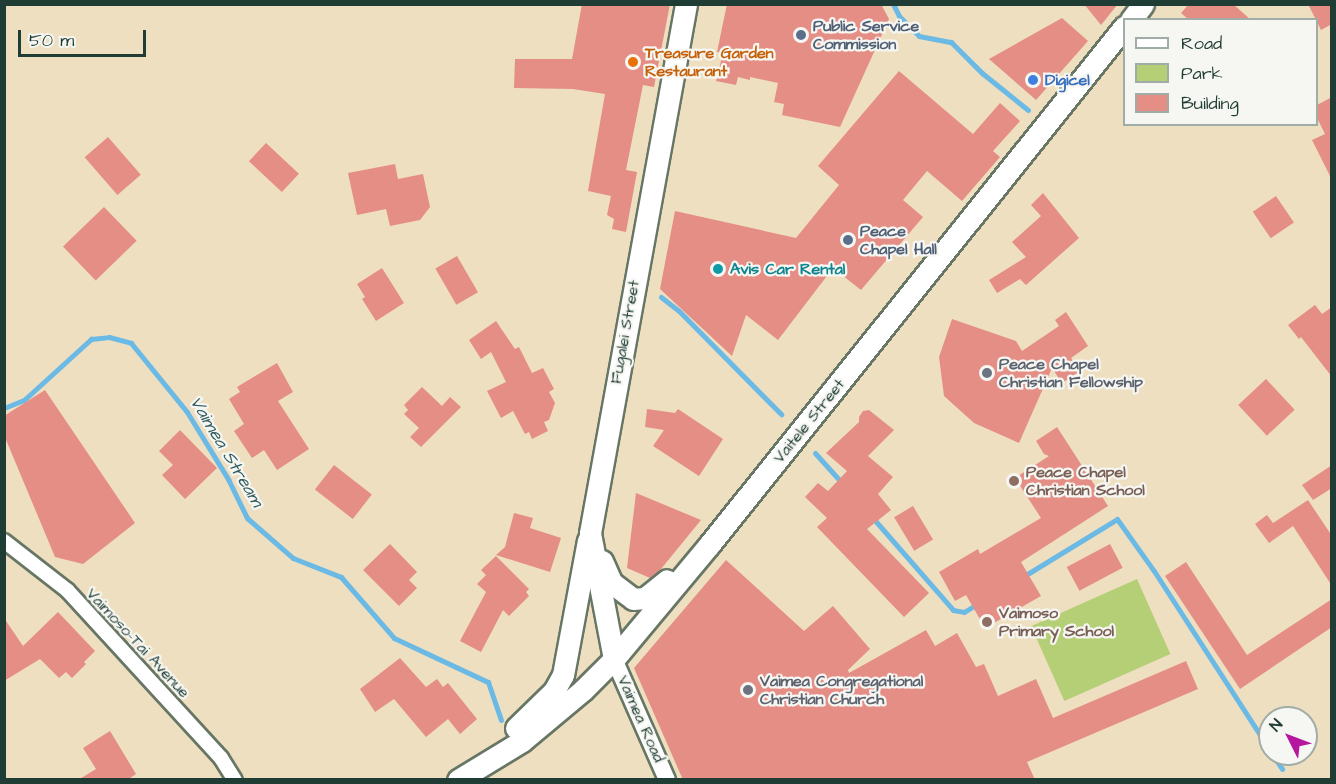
<!DOCTYPE html>
<html>
<head>
<meta charset="utf-8">
<style>
	body { margin:0 }
	#map { position:relative; width:1336px; height:784px; overflow:hidden; background:#eedfc0; font-family:"Architects Daughter",sans-serif }
	div>[style] { position:absolute }
	[style*='--x'] { left:calc(var(--x)*1px); top:calc(var(--y)*1px); width:calc(var(--w)*1px); rotate:calc(var(--a)*1deg) }
	.green>* { inset:0; background:#b4cf75; transform-origin:0 0 }
	.stream>* { height:5px; margin:-2.5px; padding:0 2.5px; transform-origin:2.5px; border-radius:2.5px; background:#6bb9e5 }
	.building>* { inset:0; background:#e58e85; transform-origin:0 0 }
	.roads { filter:drop-shadow(2px 0 #677665) drop-shadow(-2px 0 #677665) drop-shadow(0 2px #677665) drop-shadow(0 -2px #677665) }
	.minor>* { height:14px; margin:-7px; padding:0 7px; transform-origin:7px; border-radius:7px; background:#fff }
	.tertiary>* { height:16px; margin:-8px; padding:0 8px; transform-origin:8px; border-radius:8px; background:#fff }
	.primary>* { height:21px; margin:-10.5px; padding:0 10.5px; transform-origin:10.5px; border-radius:10.5px; background:#fff }
	.dots>* { width:16px; height:16px; translate:-50% -50%; box-sizing:border-box; border:3px solid #f6f6f2; border-radius:50% }
	span { translate:-50% -50%; white-space:nowrap; text-align:center; line-height:1.15; -webkit-text-stroke:4.5px #f6f6f2; paint-order:stroke }
	.service-label { font-size:16px; color:#4e5e75; font-weight:700 }
	.left { translate:0 -50%; text-align:left }
	.food-label { font-size:16px; color:#c56008; font-weight:700 }
	.shop-label { font-size:16px; color:#366cbe; font-weight:700 }
	.culture-label { font-size:16px; color:#0d838f; font-weight:700 }
	.street-label { font-size:16px; color:#1f3d34 }
	.worship-label { font-size:16px; color:#5b616d; font-weight:700 }
	.education-label { font-size:16px; color:#785e54; font-weight:700 }
	.water-label { font-size:18px; color:#325c60; font-style:italic }
	.frame { position:absolute; inset:0; border:6px solid #1f3d34; pointer-events:none }
	.legend { position:absolute; left:1123px; top:18px; width:195px; height:108px; box-sizing:border-box; background:#f6f6f2; border:2px solid #a0aca6; margin:0; padding:8px 10px; list-style:none; font-size:18px; color:#1f3d34 }
	.legend li { display:flex; align-items:center; gap:12px; height:30px }
	.legend b { width:30px; border:2px solid #a0aca6 }
	.north { position:absolute; left:1258px; top:706px; width:60px; height:60px; box-sizing:border-box; background:#f6f6f2; border:2px solid #a0aca6; border-radius:50%; rotate:312deg; font-size:16px; font-weight:700; line-height:24px; text-align:center; color:#1f3d34 }
	.north::after { content:''; display:block; margin:auto; width:21px; height:27px; background:#b5179e; clip-path:polygon(50% 0,100% 100%,50% 72%,0 100%) }
	.scale { position:absolute; left:18px; top:30px; width:128px; height:27px; box-sizing:border-box; border:3px solid #1f3d34; border-top:0; padding-left:8px; font-size:18px; line-height:21px; white-space:nowrap; color:#1f3d34; -webkit-text-stroke:4px #f6f6f2; paint-order:stroke }
</style>
</head>
<body>
<div id="map">
	<div class="green">
		<div style="left:1137px;top:579px;width:82px;height:116px;rotate:66deg"></div>
	</div>
	<div class="stream">
		<div style="--x:893;--y:4;--w:13;--a:63"></div>
		<div style="--x:899;--y:16;--w:28;--a:45"></div>
		<div style="--x:919;--y:36;--w:33;--a:11"></div>
		<div style="--x:951;--y:42;--w:44;--a:45"></div>
		<div style="--x:982;--y:73;--w:59;--a:38.8"></div>
		<div style="--x:661;--y:297;--w:24;--a:38"></div>
		<div style="--x:680;--y:312;--w:144;--a:45.3"></div>
		<div style="--x:4;--y:408;--w:22;--a:-22"></div>
		<div style="--x:24;--y:400;--w:91;--a:-42.3"></div>
		<div style="--x:91;--y:339;--w:18;--a:-6"></div>
		<div style="--x:109;--y:337;--w:23;--a:15"></div>
		<div style="--x:131;--y:343;--w:89;--a:50.9"></div>
		<div style="--x:187;--y:412;--w:79;--a:58.5"></div>
		<div style="--x:228;--y:479;--w:43;--a:64"></div>
		<div style="--x:247;--y:518;--w:61;--a:41"></div>
		<div style="--x:293;--y:558;--w:52;--a:21.6"></div>
		<div style="--x:341;--y:577;--w:81;--a:49"></div>
		<div style="--x:394;--y:638;--w:104;--a:25.1"></div>
		<div style="--x:488;--y:682;--w:40;--a:71.1"></div>
		<div style="--x:815;--y:453;--w:40;--a:48"></div>
		<div style="--x:872;--y:517;--w:123;--a:48.9"></div>
		<div style="--x:953;--y:610;--w:11;--a:10"></div>
		<div style="--x:964;--y:612;--w:15;--a:-32"></div>
		<div style="--x:1024;--y:576;--w:109;--a:-31.5"></div>
		<div style="--x:1117;--y:519;--w:64;--a:54.6"></div>
		<div style="--x:1154;--y:571;--w:213;--a:57.1"></div>
		<div style="--x:1272;--y:754;--w:18;--a:56"></div>
	</div>
	<div class="building">
		<div style="clip-path:polygon(582px 4px,670px 4px,654px 87px,643px 85px,626px 170px,637px 172px,626px 232px,612px 229px,614px 219px,607px 215px,611px 196px,588px 191px,605px 94px,573px 89px,514px 88px,515px 59px,572px 59px)"></div>
		<div style="clip-path:polygon(727px 4px,881px 4px,889px 19px,840px 127px,782px 115px,784px 104px,774px 102px,778px 83px,750px 77px,750px 80px,738px 77px,736px 85px,716px 81px,723px 53px,717px 52px)"></div>
		<div style="clip-path:polygon(1084px 4px,1118px 4px,1101px 25px)"></div>
		<div style="clip-path:polygon(1189px 4px,1233px 4px,1251px 20px,1189px 20px,1181px 13px)"></div>
		<div style="clip-path:polygon(1308px 4px,1332px 4px,1332px 24px,1321px 30px)"></div>
		<div style="clip-path:polygon(1062px 18px,1088px 41px,1036px 100px,989px 59px)"></div>
		<div style="clip-path:polygon(899px 71px,973px 134px,1000px 103px,1020px 121px,993px 151px,1000px 157px,962px 201px,927px 171px,903px 200px,923px 217px,861px 290px,833px 268px,778px 340px,746px 315px,732px 356px,660px 289px,675px 211px,796px 238px,839px 185px,818px 166px)"></div>
		<div style="clip-path:polygon(1332px 97px,1332px 180px,1312px 140px,1325px 134px,1317px 118px,1317px 105px)"></div>
		<div style="left:108px;top:137px;width:50px;height:31px;rotate:49deg"></div>
		<div style="left:266px;top:143px;width:45px;height:25px;rotate:43deg"></div>
		<div style="clip-path:polygon(395px 164px,398px 179px,423px 174px,430px 207px,420px 220px,390px 226px,386px 209px,357px 215px,348px 173px)"></div>
		<div style="clip-path:polygon(1043px 193px,1079px 238px,1026px 285px,1020px 279px,997px 293px,989px 280px,1026px 257px,1012px 242px,1041px 216px,1031px 205px)"></div>
		<div style="left:1276px;top:196px;width:32px;height:28px;rotate:56deg"></div>
		<div style="left:104px;top:207px;width:47px;height:57px;rotate:46deg"></div>
		<div style="left:457px;top:256px;width:42px;height:25px;rotate:60deg"></div>
		<div style="clip-path:polygon(382px 268px,404px 303px,376px 321px,362px 299px,365px 297px,357px 284px)"></div>
		<div style="clip-path:polygon(1315px 305px,1322px 314px,1332px 307px,1332px 377px,1301px 337px,1299px 339px,1288px 325px)"></div>
		<div style="clip-path:polygon(1066px 312px,1088px 346px,1071px 358px,1080px 371px,1062px 383px,1052px 368px,1019px 443px,974px 423px,944px 396px,939px 357px,952px 319px,1016px 341px,1022px 351px,1059px 326px,1055px 320px)"></div>
		<div style="clip-path:polygon(496px 321px,515px 349px,519px 347px,532px 373px,543px 368px,554px 389px,549px 392px,555px 403px,549px 420px,544px 422px,548px 431px,532px 439px,529px 432px,525px 434px,513px 411px,501px 418px,487px 391px,506px 382px,491px 352px,481px 359px,469px 340px)"></div>
		<div style="clip-path:polygon(277px 363px,293px 392px,278px 401px,309px 449px,277px 470px,264px 450px,252px 458px,234px 431px,244px 424px,229px 399px,240px 392px,237px 387px)"></div>
		<div style="left:1266px;top:379px;width:42px;height:38px;rotate:47deg"></div>
		<div style="clip-path:polygon(422px 387px,442px 406px,450px 397px,461px 407px,421px 447px,410px 437px,419px 428px,404px 414px,408px 410px,404px 405px)"></div>
		<div style="clip-path:polygon(45px 390px,135px 523px,83px 564px,55px 557px,4px 435px,4px 416px)"></div>
		<div style="clip-path:polygon(647px 409px,675px 413px,678px 409px,723px 439px,699px 476px,653px 446px,664px 430px,645px 427px)"></div>
		<div style="clip-path:polygon(869px 410px,894px 430px,868px 456px,893px 477px,878px 494px,891px 510px,867px 529px,929px 593px,904px 617px,817px 527px,827px 518px,805px 497px,818px 483px,828px 491px,847px 471px,826px 453px,859px 422px,859px 417px,863px 411px)"></div>
		<div style="clip-path:polygon(1057px 427px,1108px 506px,1021px 562px,1041px 596px,985px 628px,966px 595px,955px 601px,939px 572px,978px 549px,980px 554px,1041px 518px,1015px 478px,1049px 456px,1044px 454px,1036px 441px)"></div>
		<div style="clip-path:polygon(180px 430px,217px 468px,185px 499px,162px 475px,173px 465px,159px 451px)"></div>
		<div style="left:334px;top:465px;width:48px;height:31px;rotate:38deg"></div>
		<div style="clip-path:polygon(1332px 465px,1332px 488px,1313px 500px,1302px 485px)"></div>
		<div style="clip-path:polygon(636px 493px,701px 520px,661px 569px,650px 578px,627px 568px)"></div>
		<div style="clip-path:polygon(1308px 500px,1332px 536px,1332px 586px,1293px 526px,1269px 543px,1255px 524px,1267px 515px,1273px 523px)"></div>
		<div style="left:913px;top:506px;width:39px;height:22px;rotate:59deg"></div>
		<div style="clip-path:polygon(514px 513px,533px 518px,530px 528px,561px 538px,550px 572px,496px 555px,505px 547px)"></div>
		<div style="clip-path:polygon(390px 544px,417px 572px,409px 580px,417px 588px,399px 606px,363px 570px)"></div>
		<div style="left:1110px;top:544px;width:27px;height:49px;rotate:62deg"></div>
		<div style="clip-path:polygon(496px 556px,529px 589px,526px 592px,529px 596px,509px 616px,503px 610px,481px 652px,460px 641px,486px 592px,477px 584px,486px 575px,481px 570px)"></div>
		<div style="clip-path:polygon(726px 560px,804px 631px,833px 606px,870px 649px,848px 670px,849px 673px,926px 630px,935px 646px,957px 633px,976px 667px,984px 664px,998px 696px,1036px 679px,1053px 718px,1186px 661px,1198px 689px,1027px 762px,1035px 780px,683px 780px,634px 668px)"></div>
		<div style="clip-path:polygon(1186px 562px,1247px 655px,1332px 599px,1332px 627px,1240px 689px,1165px 576px)"></div>
		<div style="clip-path:polygon(58px 612px,95px 651px,84px 662px,86px 664px,72px 678px,66px 672px,59px 678px,40px 659px,4px 681px,4px 618px,23px 646px)"></div>
		<div style="clip-path:polygon(400px 658px,426px 687px,437px 679px,443px 687px,448px 683px,477px 719px,460px 734px,448px 719px,426px 737px,394px 699px,375px 712px,360px 689px)"></div>
		<div style="clip-path:polygon(110px 731px,136px 774px,127px 780px,78px 780px,96px 769px,83px 748px)"></div>
	</div>
	<div class="roads">
		<div class="minor">
			<div style="--x:4;--y:541;--w:80;--a:37.9"></div>
			<div style="--x:67;--y:590;--w:228;--a:47.5"></div>
			<div style="--x:221;--y:758;--w:26;--a:58"></div>
		</div>
		<div class="tertiary">
			<div style="--x:614;--y:659;--w:132;--a:66.3"></div>
		</div>
		<div class="primary">
			<div style="--x:1131;--y:20;--w:20;--a:-53"></div>
			<div style="--x:602;--y:561;--w:24;--a:66"></div>
			<div style="--x:612;--y:583;--w:26;--a:37"></div>
			<div style="--x:633;--y:599;--w:12;--a:-5"></div>
			<div style="--x:645;--y:598;--w:28;--a:-39"></div>
			<div style="--x:614;--y:659;--w:128;--a:-100.8"></div>
			<div style="--x:590;--y:533;--w:538;--a:-79.71"></div>
			<div style="--x:516;--y:728;--w:53;--a:-44.2"></div>
			<div style="--x:554;--y:691;--w:18;--a:-61"></div>
			<div style="--x:563;--y:675;--w:137;--a:-79.5"></div>
			<div style="--x:458;--y:780;--w:75;--a:-31.4"></div>
			<div style="--x:522;--y:741;--w:80;--a:-39.9"></div>
			<div style="--x:583;--y:690;--w:44;--a:-45"></div>
			<div style="--x:614;--y:659;--w:148;--a:-50.2"></div>
			<div style="--x:709;--y:545;--w:664;--a:-51.3"></div>
		</div>
	</div>
	<div class="dots">
		<div style="left:801px;top:35px;background:#5c6f8a"></div>
		<div style="left:633px;top:62px;background:#e8710a"></div>
		<div style="left:1033px;top:80px;background:#3f7fe0"></div>
		<div style="left:848px;top:240px;background:#5c6f8a"></div>
		<div style="left:718px;top:269px;background:#0f9aa8"></div>
		<div style="left:987px;top:373px;background:#6b7280"></div>
		<div style="left:1014px;top:481px;background:#8d6e63"></div>
		<div style="left:987px;top:622px;background:#8d6e63"></div>
		<div style="left:748px;top:690px;background:#6b7280"></div>
	</div>
	<div class="service-label">
		<span class="left" style="left:813px;top:35px">Public Service<br>Commission</span>
		<span class="left" style="left:860px;top:240px">Peace<br>Chapel Hall</span>
	</div>
	<div class="food-label">
		<span class="left" style="left:645px;top:62px">Treasure Garden<br>Restaurant</span>
	</div>
	<div class="shop-label">
		<span class="left" style="left:1045px;top:80px">Digicel</span>
	</div>
	<div class="culture-label">
		<span class="left" style="left:730px;top:269px">Avis Car Rental</span>
	</div>
	<div class="street-label">
		<span style="left:625px;top:332px;rotate:-80deg">Fugalei Street</span>
		<span style="left:809px;top:421px;rotate:-51deg">Vaitele Street</span>
		<span style="left:138px;top:643px;rotate:47deg">Vaimoso-Tai Avenue</span>
		<span style="left:641px;top:719px;rotate:66deg">Vaimea Road</span>
	</div>
	<div class="worship-label">
		<span class="left" style="left:999px;top:373px">Peace Chapel<br>Christian Fellowship</span>
		<span class="left" style="left:760px;top:690px">Vaimea Congregational<br>Christian Church</span>
	</div>
	<div class="education-label">
		<span class="left" style="left:1026px;top:481px">Peace Chapel<br>Christian School</span>
		<span class="left" style="left:999px;top:622px">Vaimoso<br>Primary School</span>
	</div>
	<div class="water-label">
		<span style="left:226px;top:452px;rotate:59deg">Vaimea Stream</span>
	</div>
	<div class="frame"></div>
	<ul class="legend">
	<li><b style="height:8px;background:#fff"></b>Road</li>
	<li><b style="height:16px;background:#b4cf75"></b>Park</li>
	<li><b style="height:16px;background:#e58e85"></b>Building</li>
	</ul>
	<div class="north">N</div>
	<div class="scale">50 m</div>
</div>
</body>
</html>
